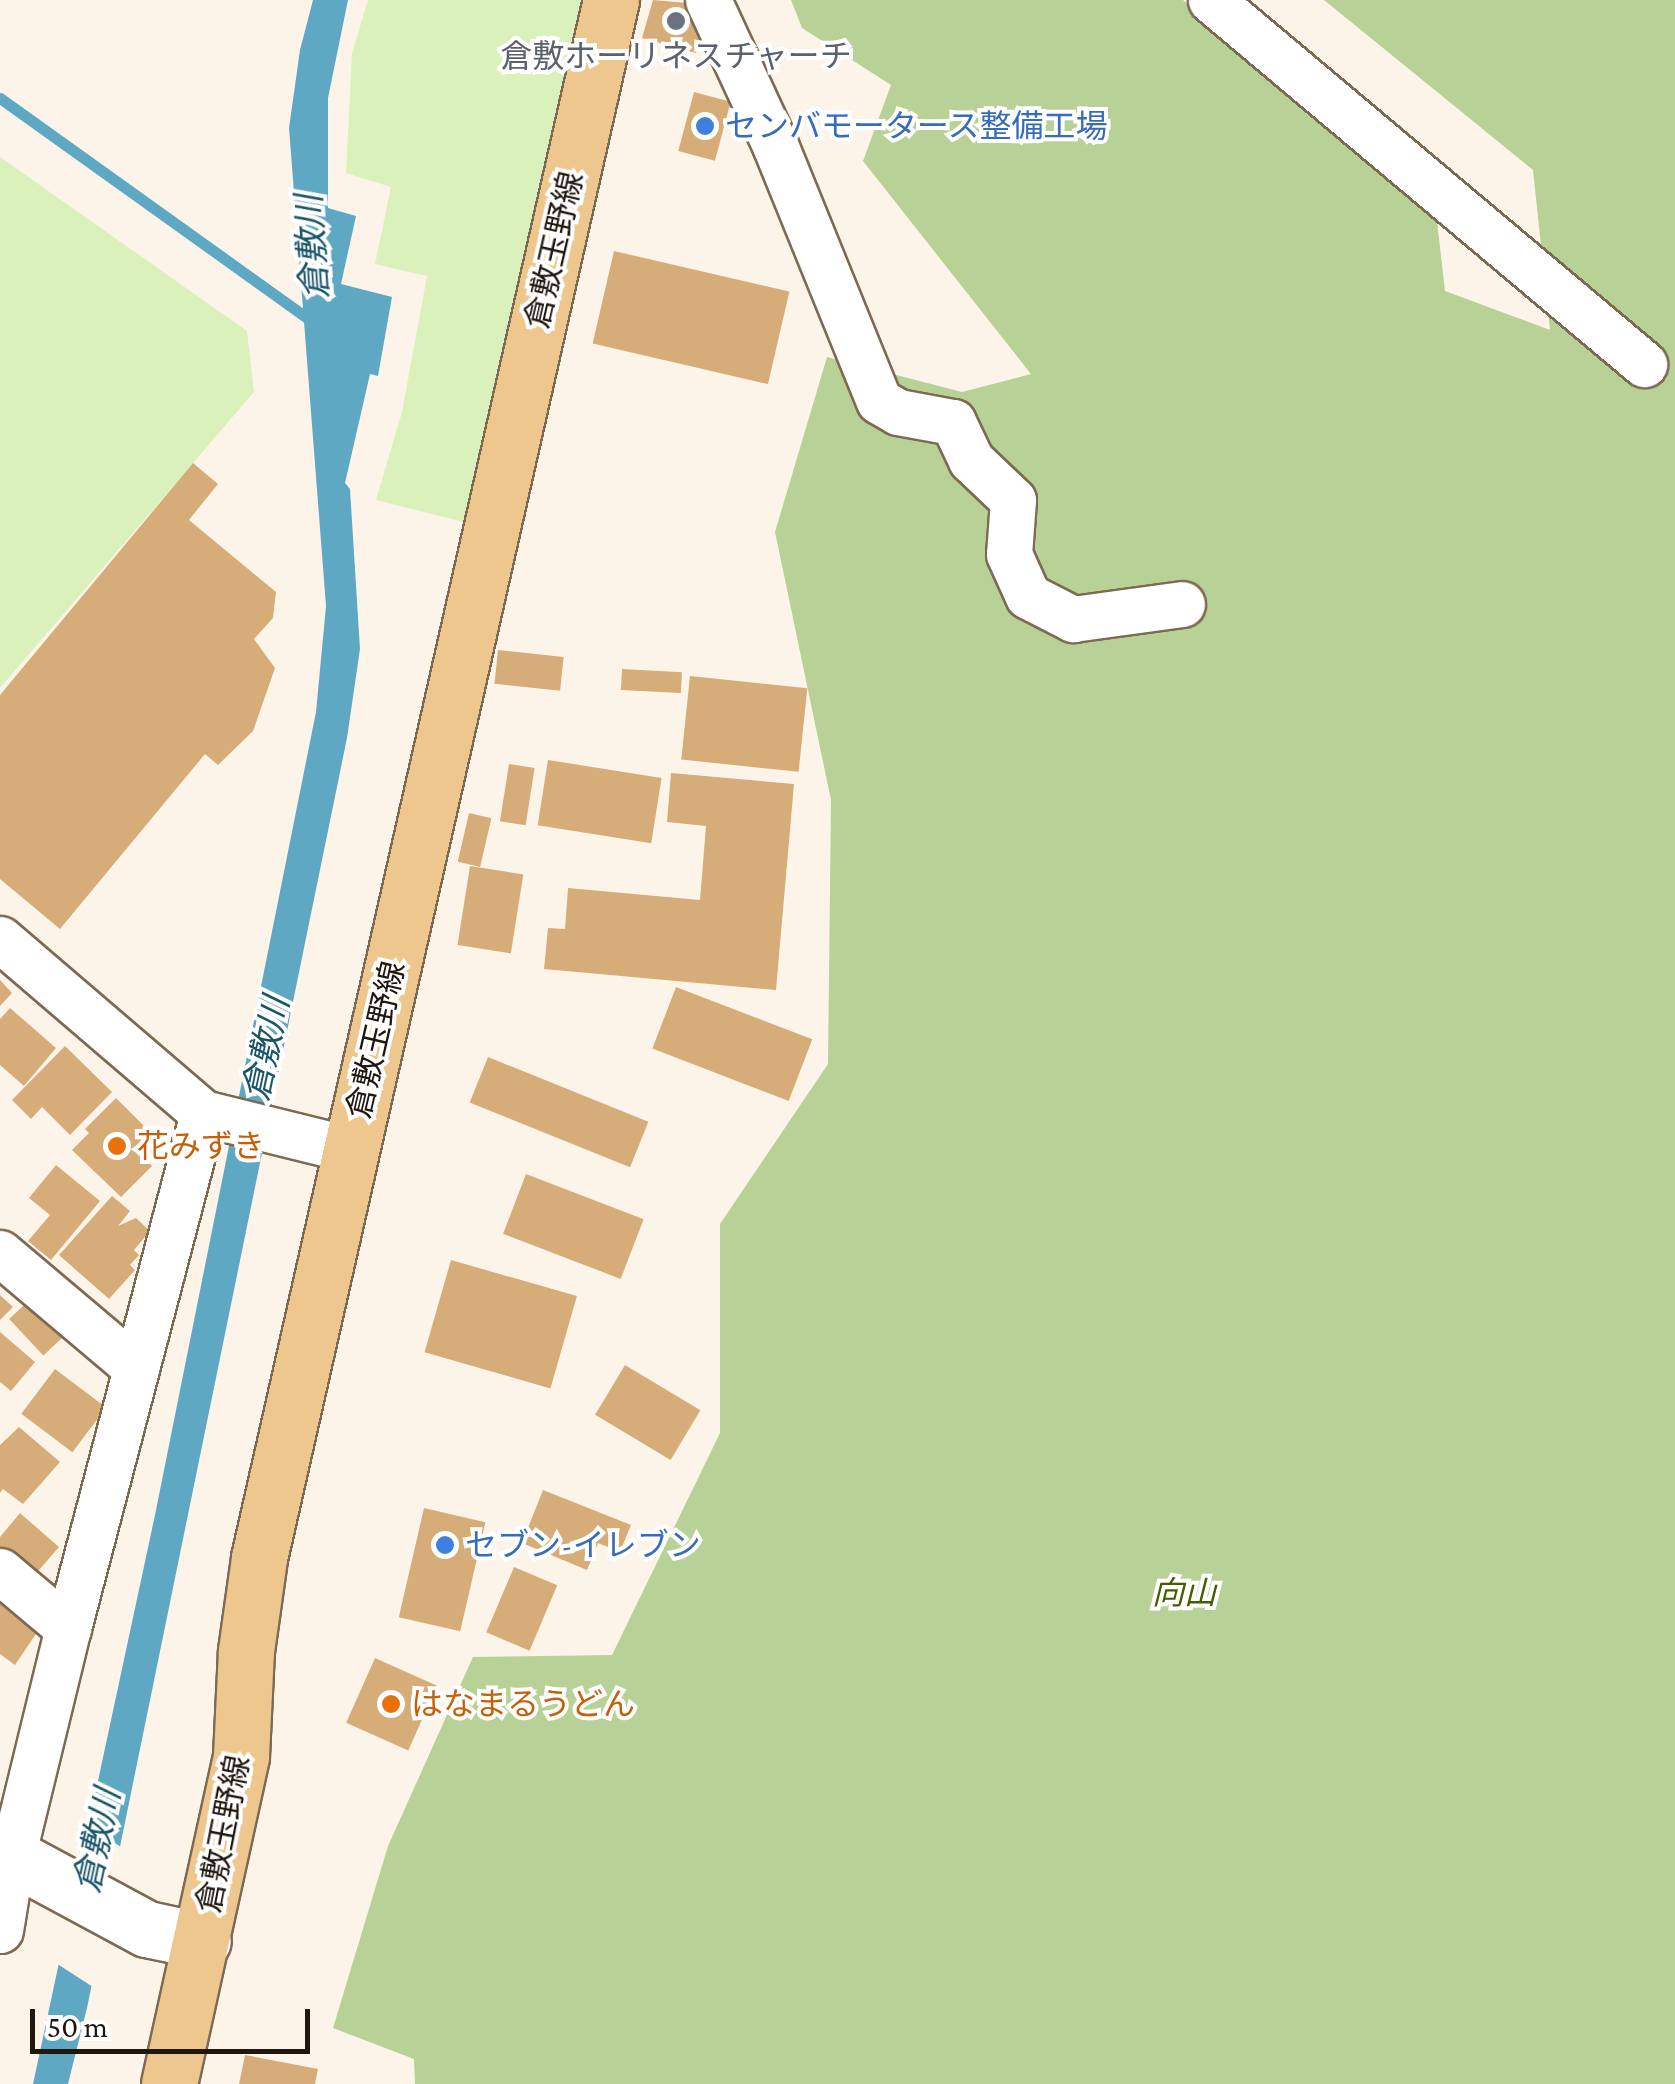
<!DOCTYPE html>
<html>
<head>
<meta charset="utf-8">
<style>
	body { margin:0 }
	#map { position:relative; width:1675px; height:2084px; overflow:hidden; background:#fdf4e9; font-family:"Crimson Pro","Noto Sans JP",serif }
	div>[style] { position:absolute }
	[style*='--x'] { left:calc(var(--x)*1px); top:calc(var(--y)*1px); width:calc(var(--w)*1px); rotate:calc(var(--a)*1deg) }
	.green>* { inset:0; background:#daf1bc }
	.forest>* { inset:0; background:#b8d196 }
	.water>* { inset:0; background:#5fa8c4 }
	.pier>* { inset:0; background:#fdf4e9 }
	.stream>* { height:11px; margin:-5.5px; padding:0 5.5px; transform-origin:5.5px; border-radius:5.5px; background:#5fa8c4 }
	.building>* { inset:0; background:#d6ad79; transform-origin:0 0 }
	.roads { filter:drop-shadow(2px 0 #7d6a52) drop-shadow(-2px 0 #7d6a52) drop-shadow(0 2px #7d6a52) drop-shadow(0 -2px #7d6a52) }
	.minor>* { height:45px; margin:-22.5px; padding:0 22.5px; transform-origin:22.5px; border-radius:22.5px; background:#fff }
	.tertiary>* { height:55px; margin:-27.5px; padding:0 27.5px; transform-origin:27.5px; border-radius:27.5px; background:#fff }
	.primary>* { height:55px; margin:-27.5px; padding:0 27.5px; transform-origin:27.5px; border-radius:27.5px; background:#eec78f }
	.dots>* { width:28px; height:28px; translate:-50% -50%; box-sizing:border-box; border:5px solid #fff; border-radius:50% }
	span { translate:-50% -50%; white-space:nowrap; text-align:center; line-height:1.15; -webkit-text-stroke:8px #fff; paint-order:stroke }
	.worship-label { font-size:32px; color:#5b616d }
	.shop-label { font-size:32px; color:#366cbe }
	.left { translate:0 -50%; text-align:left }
	.street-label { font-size:32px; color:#1f170e }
	.food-label { font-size:32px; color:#c56008 }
	.park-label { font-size:32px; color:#425e01; font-style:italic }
	.water-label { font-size:35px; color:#1a5569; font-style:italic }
	.scale { position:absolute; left:30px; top:2009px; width:280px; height:45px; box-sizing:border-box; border:5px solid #1f170e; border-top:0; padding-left:12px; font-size:30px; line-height:35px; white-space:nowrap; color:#1f170e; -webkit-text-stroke:8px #fff; paint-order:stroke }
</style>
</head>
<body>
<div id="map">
	<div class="green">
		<div style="clip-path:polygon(368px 0,585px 0,464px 522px,376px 500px,402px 412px,427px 276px,375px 264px,391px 187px,346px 173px,352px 53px)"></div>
		<div style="clip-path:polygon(0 157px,247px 331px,254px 392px,0 688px)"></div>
	</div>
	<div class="forest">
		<div style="clip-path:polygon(791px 0,1183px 0,1435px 204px,1445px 291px,1550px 330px,1533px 170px,1324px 0,1675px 0,1675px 2084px,415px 2084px,414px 2059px,333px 2028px,388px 1846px,473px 1657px,612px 1655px,720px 1433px,720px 1224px,828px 1064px,831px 800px,775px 532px,827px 357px,962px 392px,1031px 374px,863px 161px,891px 85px,802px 28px)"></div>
	</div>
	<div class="water">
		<div style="clip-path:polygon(313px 0,348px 0,328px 98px,328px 208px,356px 216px,341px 284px,392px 297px,378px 376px,370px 374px,345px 483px,350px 489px,360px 649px,347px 738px,87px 2008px,68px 2084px,33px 2084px,155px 1515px,316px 712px,326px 606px,289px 128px,300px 50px)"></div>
	</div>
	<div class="pier">
		<div style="clip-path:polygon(83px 1822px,127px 1851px,96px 1989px,56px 1963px)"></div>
	</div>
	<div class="stream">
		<div style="--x:0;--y:98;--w:386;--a:35.6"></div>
	</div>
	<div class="building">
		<div style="clip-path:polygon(653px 0,710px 5px,696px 53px,642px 38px)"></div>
		<div style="left:694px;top:92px;width:38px;height:61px;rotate:15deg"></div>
		<div style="left:614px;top:251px;width:180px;height:95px;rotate:13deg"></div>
		<div style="clip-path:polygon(193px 463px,218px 484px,189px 520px,276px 592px,273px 618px,254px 639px,275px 668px,253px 731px,218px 765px,205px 754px,60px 929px,0 879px,0 695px)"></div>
		<div style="left:498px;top:650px;width:66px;height:34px;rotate:6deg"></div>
		<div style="left:622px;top:669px;width:60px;height:21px;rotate:3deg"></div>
		<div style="left:690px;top:676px;width:118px;height:84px;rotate:6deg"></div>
		<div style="left:548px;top:760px;width:115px;height:66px;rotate:9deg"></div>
		<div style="left:509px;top:764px;width:26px;height:58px;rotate:9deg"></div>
		<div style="clip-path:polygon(671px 773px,794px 784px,776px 990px,544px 969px,548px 928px,565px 929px,568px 888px,700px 900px,706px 826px,667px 822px)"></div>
		<div style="left:469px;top:813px;width:23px;height:50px;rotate:13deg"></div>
		<div style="left:470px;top:866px;width:54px;height:80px;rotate:9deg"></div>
		<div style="clip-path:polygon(0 980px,12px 993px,0 1006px)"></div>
		<div style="left:676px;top:987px;width:146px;height:66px;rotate:21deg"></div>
		<div style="clip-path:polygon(10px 1008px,56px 1048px,24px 1086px,0 1065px,0 1019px)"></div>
		<div style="clip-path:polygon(65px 1046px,112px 1092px,70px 1135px,42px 1107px,31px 1119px,12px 1100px)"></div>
		<div style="left:488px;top:1057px;width:173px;height:49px;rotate:22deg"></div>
		<div style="clip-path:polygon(116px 1098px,161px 1143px,146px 1159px,152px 1166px,121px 1197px,72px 1150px,89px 1133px,85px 1129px)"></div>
		<div style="clip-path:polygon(56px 1165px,100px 1201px,51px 1260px,28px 1241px,50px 1215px,29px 1198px)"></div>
		<div style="left:526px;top:1174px;width:126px;height:64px;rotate:21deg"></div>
		<div style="clip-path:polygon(112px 1196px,130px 1211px,118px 1226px,136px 1218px,150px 1231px,134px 1250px,139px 1255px,130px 1265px,135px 1270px,109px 1299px,59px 1255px)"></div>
		<div style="left:451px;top:1260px;width:131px;height:96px;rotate:16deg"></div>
		<div style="left:37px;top:1293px;width:50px;height:38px;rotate:47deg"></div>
		<div style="clip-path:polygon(0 1295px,13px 1307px,0 1320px)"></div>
		<div style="clip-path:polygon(0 1332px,35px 1362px,11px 1391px,0 1382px)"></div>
		<div style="left:625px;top:1365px;width:88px;height:58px;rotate:31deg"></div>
		<div style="left:55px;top:1369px;width:64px;height:56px;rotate:37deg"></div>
		<div style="clip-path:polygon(19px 1427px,60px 1462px,23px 1504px,3px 1489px,0 1493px,0 1445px)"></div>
		<div style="clip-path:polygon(543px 1490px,631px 1525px,620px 1552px,598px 1543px,587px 1570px,522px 1543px)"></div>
		<div style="left:424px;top:1508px;width:63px;height:112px;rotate:13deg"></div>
		<div style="clip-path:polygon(20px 1513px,59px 1547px,33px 1577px,0 1548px,0 1537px)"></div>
		<div style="left:514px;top:1567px;width:47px;height:71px;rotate:23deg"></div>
		<div style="clip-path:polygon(0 1599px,40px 1628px,15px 1665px,0 1654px)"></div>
		<div style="left:375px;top:1658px;width:68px;height:71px;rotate:24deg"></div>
		<div style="clip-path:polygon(245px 2055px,318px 2069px,315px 2084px,239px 2084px)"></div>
	</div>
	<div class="roads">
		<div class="minor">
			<div style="--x:708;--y:0;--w:160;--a:65.2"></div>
			<div style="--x:775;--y:145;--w:276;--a:67.9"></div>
			<div style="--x:879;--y:401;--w:22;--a:30"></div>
			<div style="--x:898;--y:412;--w:56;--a:10.3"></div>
			<div style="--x:953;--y:422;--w:42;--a:64.7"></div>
			<div style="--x:971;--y:460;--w:58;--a:43.6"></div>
			<div style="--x:1013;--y:500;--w:54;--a:94.2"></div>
			<div style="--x:1009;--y:554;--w:46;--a:65.7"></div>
			<div style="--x:1028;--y:596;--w:51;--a:27.1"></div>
			<div style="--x:1073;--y:619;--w:110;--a:-7.8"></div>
			<div style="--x:1211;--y:0;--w:566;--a:40.05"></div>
			<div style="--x:0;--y:939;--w:267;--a:40.6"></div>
			<div style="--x:203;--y:1113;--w:154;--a:13.9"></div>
			<div style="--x:0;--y:1253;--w:178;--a:40.2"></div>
			<div style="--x:0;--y:1571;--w:89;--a:40"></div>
			<div style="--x:0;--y:1930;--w:74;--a:-80.7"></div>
			<div style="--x:12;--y:1857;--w:236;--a:-76.3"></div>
			<div style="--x:68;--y:1628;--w:532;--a:-75.31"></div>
		</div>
		<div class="tertiary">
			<div style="--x:0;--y:1850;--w:167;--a:28.3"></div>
			<div style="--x:147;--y:1929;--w:57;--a:12.1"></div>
		</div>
		<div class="primary">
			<div style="--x:169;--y:2084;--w:336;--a:-77.6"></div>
			<div style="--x:241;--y:1756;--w:105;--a:-87.3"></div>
			<div style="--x:246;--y:1651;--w:94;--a:-82"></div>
			<div style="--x:259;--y:1558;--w:1597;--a:-77.27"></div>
		</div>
	</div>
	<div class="dots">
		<div style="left:676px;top:21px;background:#6b7280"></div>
		<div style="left:705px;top:126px;background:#3f7fe0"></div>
		<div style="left:117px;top:1146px;background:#e8710a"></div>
		<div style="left:445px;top:1545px;background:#3f7fe0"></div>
		<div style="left:391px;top:1704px;background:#e8710a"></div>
	</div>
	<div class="worship-label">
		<span style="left:676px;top:56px">倉敷ホーリネスチャーチ</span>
	</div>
	<div class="shop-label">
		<span class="left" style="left:725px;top:126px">センバモータース整備工場</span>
		<span class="left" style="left:465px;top:1545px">セブン-イレブン</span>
	</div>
	<div class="street-label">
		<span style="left:554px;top:250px;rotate:-77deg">倉敷玉野線</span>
		<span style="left:376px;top:1040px;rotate:-77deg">倉敷玉野線</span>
		<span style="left:223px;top:1834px;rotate:-79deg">倉敷玉野線</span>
	</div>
	<div class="food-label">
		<span class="left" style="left:137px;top:1146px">花みずき</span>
		<span class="left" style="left:411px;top:1704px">はなまるうどん</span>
	</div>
	<div class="park-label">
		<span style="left:1184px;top:1593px">向山</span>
	</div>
	<div class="water-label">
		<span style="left:313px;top:247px;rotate:-94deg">倉敷川</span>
		<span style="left:267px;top:1049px;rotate:-78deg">倉敷川</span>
		<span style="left:98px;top:1841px;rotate:-78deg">倉敷川</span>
	</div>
	<div class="scale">50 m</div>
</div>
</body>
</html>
